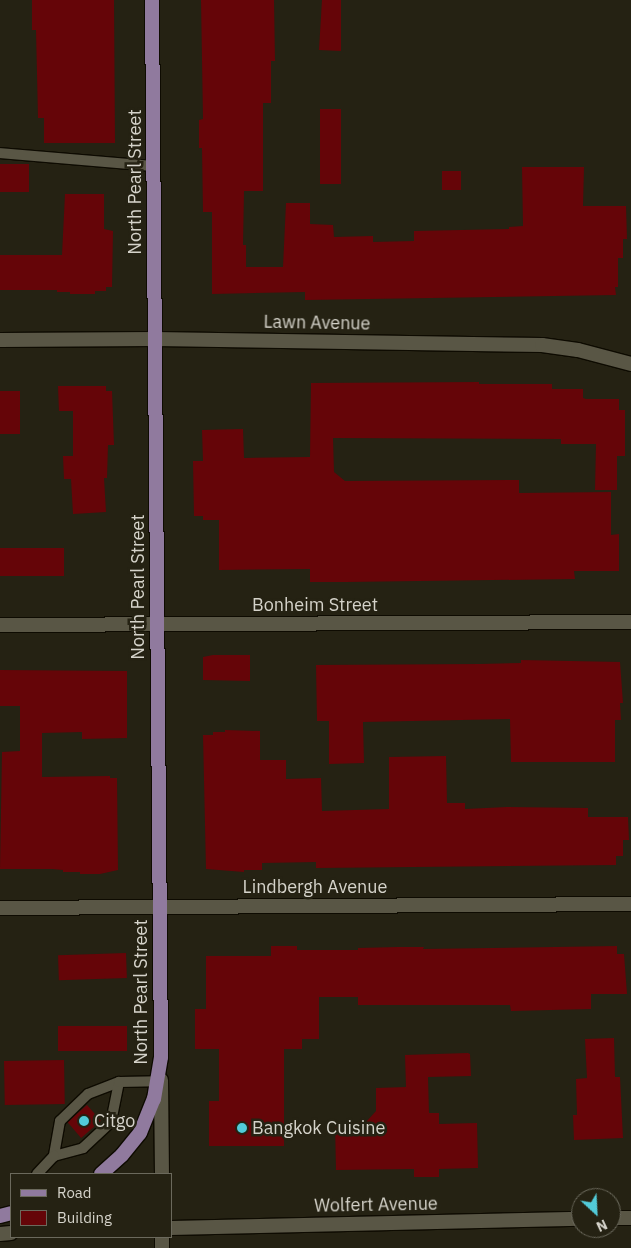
<!DOCTYPE html>
<html>
<head>
<meta charset="utf-8">
<style>
	body { margin:0 }
	#map { position:relative; width:631px; height:1248px; overflow:hidden; background:#252213; font-family:"IBM Plex Sans",sans-serif }
	div>[style] { position:absolute }
	[style*='--x'] { left:calc(var(--x)*1px); top:calc(var(--y)*1px); width:calc(var(--w)*1px); rotate:calc(var(--a)*1deg) }
	.building>* { inset:0; background:#650508; transform-origin:0 0 }
	.roads { filter:drop-shadow(1px 0 #0e0b01) drop-shadow(-1px 0 #0e0b01) drop-shadow(0 1px #0e0b01) drop-shadow(0 -1px #0e0b01) }
	.service>* { height:10px; margin:-5px; padding:0 5px; transform-origin:5px; border-radius:5px; background:#595645 }
	.minor>* { height:14px; margin:-7px; padding:0 7px; transform-origin:7px; border-radius:7px; background:#595645 }
	.primary>* { height:14px; margin:-7px; padding:0 7px; transform-origin:7px; border-radius:7px; background:#907a9e }
	.dots>* { width:14px; height:14px; translate:-50% -50%; box-sizing:border-box; border:2px solid #252213; border-radius:50% }
	span { translate:-50% -50%; white-space:nowrap; text-align:center; line-height:1.15; -webkit-text-stroke:5px #252213; paint-order:stroke }
	.street-label { font-size:18px; color:#d5d3ca }
	.poi-label { font-size:18px; color:#d5d3ca }
	.left { translate:0 -50%; text-align:left }
	.legend { position:absolute; left:10px; top:1173px; width:162px; height:65px; box-sizing:border-box; background:#252213; border:1px solid #6b695c; margin:0; padding:6px 9px; list-style:none; font-size:15px; color:#d5d3ca }
	.legend li { display:flex; align-items:center; gap:10px; height:25px }
	.legend b { width:25px; border:1px solid #6b695c }
	.north { position:absolute; left:571px; top:1188px; width:50px; height:50px; box-sizing:border-box; background:#252213; border:1px solid #6b695c; border-radius:50%; rotate:155deg; font-size:14px; font-weight:700; line-height:20px; text-align:center; color:#d5d3ca }
	.north::after { content:''; display:block; margin:auto; width:18px; height:22px; background:#52cbd9; clip-path:polygon(50% 0,100% 100%,50% 72%,0 100%) }
</style>
</head>
<body>
<div id="map">
	<div class="building">
		<div style="clip-path:polygon(32px 0,114px 0,115px 143px,44px 143px,44px 118px,38px 118px,36px 30px,32px 30px)"></div>
		<div style="clip-path:polygon(201px 0,274px 0,275px 61px,271px 61px,271px 103px,263px 103px,263px 191px,244px 191px,243px 245px,246px 245px,246px 267px,283px 267px,286px 203px,310px 203px,310px 224px,333px 225px,334px 237px,373px 236px,373px 242px,414px 241px,414px 231px,509px 229px,509px 227px,523px 226px,522px 167px,584px 167px,583px 206px,626px 206px,627px 239px,623px 239px,623px 258px,618px 258px,618px 287px,615px 287px,616px 295px,305px 300px,305px 292px,212px 294px,212px 212px,203px 212px,202px 148px,199px 148px,199px 120px,203px 119px)"></div>
		<div style="clip-path:polygon(322px 0,341px 0,341px 51px,319px 50px)"></div>
		<div style="left:320px;top:109px;width:21px;height:75px"></div>
		<div style="left:29px;top:164px;width:28px;height:29px;rotate:90deg"></div>
		<div style="left:461px;top:171px;width:19px;height:19px;rotate:90deg"></div>
		<div style="clip-path:polygon(65px 194px,104px 194px,104px 229px,113px 231px,112px 287px,106px 287px,106px 291px,95px 291px,95px 294px,70px 294px,70px 292px,57px 292px,57px 290px,0 290px,0 255px,62px 255px)"></div>
		<div style="clip-path:polygon(479px 382px,479px 384px,552px 384px,552px 389px,583px 389px,583px 398px,586px 399px,619px 399px,619px 410px,625px 410px,625px 456px,617px 456px,617px 490px,595px 490px,596px 444px,561px 444px,561px 439px,333px 438px,334px 472px,345px 481px,519px 480px,519px 493px,611px 492px,611px 535px,619px 534px,619px 571px,574px 571px,575px 579px,346px 582px,310px 582px,310px 569px,219px 570px,219px 520px,203px 520px,203px 516px,194px 516px,193px 461px,203px 461px,202px 430px,243px 429px,244px 458px,310px 457px,311px 383px)"></div>
		<div style="clip-path:polygon(58px 386px,106px 386px,106px 391px,112px 391px,114px 445px,108px 445px,107px 478px,104px 478px,106px 512px,73px 514px,71px 479px,64px 479px,63px 456px,73px 456px,73px 411px,59px 411px)"></div>
		<div style="left:0;top:391px;width:20px;height:43px"></div>
		<div style="left:0;top:548px;width:64px;height:28px"></div>
		<div style="clip-path:polygon(213px 655px,250px 655px,250px 681px,203px 680px,203px 657px)"></div>
		<div style="clip-path:polygon(521px 660px,620px 662px,623px 703px,620px 703px,621px 720px,615px 720px,615px 762px,511px 762px,510px 719px,363px 722px,364px 763px,329px 764px,329px 721px,317px 721px,316px 665px,480px 664px,521px 663px)"></div>
		<div style="clip-path:polygon(0 670px,127px 671px,127px 738px,82px 739px,82px 732px,42px 733px,42px 777px,110px 776px,110px 778px,117px 778px,118px 870px,100px 874px,80px 874px,80px 872px,63px 872px,63px 870px,52px 869px,0 869px,2px 752px,20px 751px,20px 706px,0 706px)"></div>
		<div style="clip-path:polygon(225px 730px,260px 731px,260px 760px,286px 760px,286px 779px,321px 778px,322px 811px,389px 809px,389px 757px,446px 756px,447px 803px,465px 803px,465px 809px,507px 807px,588px 808px,588px 817px,628px 817px,629px 840px,623px 840px,623px 856px,616px 856px,616px 865px,316px 868px,316px 862px,262px 863px,262px 870px,244px 870px,244px 872px,206px 869px,203px 735px,213px 735px,213px 732px,225px 732px)"></div>
		<div style="clip-path:polygon(271px 946px,297px 946px,297px 950px,358px 950px,358px 948px,398px 947px,424px 947px,423px 949px,617px 946px,617px 954px,624px 954px,627px 994px,591px 994px,591px 1009px,511px 1011px,510px 1005px,358px 1005px,358px 997px,319px 997px,319px 1039px,302px 1039px,302px 1049px,284px 1049px,284px 1146px,209px 1146px,209px 1101px,219px 1101px,219px 1049px,195px 1049px,195px 1009px,206px 1009px,206px 956px,271px 956px)"></div>
		<div style="left:126px;top:953px;width:25px;height:68px;rotate:88deg"></div>
		<div style="left:127px;top:1026px;width:25px;height:69px;rotate:90deg"></div>
		<div style="clip-path:polygon(614px 1038px,615px 1077px,620px 1077px,623px 1138px,574px 1140px,573px 1115px,577px 1115px,576px 1079px,587px 1078px,585px 1039px)"></div>
		<div style="clip-path:polygon(468px 1053px,470px 1054px,471px 1076px,428px 1077px,429px 1113px,439px 1113px,439px 1124px,477px 1123px,478px 1168px,439px 1169px,439px 1177px,414px 1177px,414px 1169px,336px 1170px,335px 1123px,366px 1122px,376px 1111px,376px 1088px,406px 1087px,405px 1055px)"></div>
		<div style="left:64px;top:1060px;width:44px;height:60px;rotate:89deg"></div>
		<div style="left:87px;top:1105px;width:21px;height:26px;rotate:49deg"></div>
	</div>
	<div class="roads">
		<div class="service">
			<div style="--x:0;--y:153;--w:154;--a:4.9"></div>
			<div style="--x:119;--y:1082;--w:33;--a:159"></div>
			<div style="--x:88;--y:1094;--w:39;--a:136"></div>
			<div style="--x:60;--y:1121;--w:36;--a:100"></div>
			<div style="--x:54;--y:1156;--w:30;--a:-15"></div>
			<div style="--x:83;--y:1148;--w:38;--a:-43"></div>
			<div style="--x:111;--y:1122;--w:41;--a:-78.7"></div>
			<div style="--x:119;--y:1082;--w:39;--a:-1"></div>
			<div style="--x:37;--y:1174;--w:25;--a:-47"></div>
		</div>
		<div class="minor">
			<div style="--x:0;--y:340;--w:155;--a:-0.4"></div>
			<div style="--x:155;--y:339;--w:387;--a:0.9"></div>
			<div style="--x:542;--y:345;--w:36;--a:8"></div>
			<div style="--x:578;--y:350;--w:55;--a:14.8"></div>
			<div style="--x:0;--y:625;--w:631;--a:-0.27"></div>
			<div style="--x:0;--y:908;--w:631;--a:-0.36"></div>
			<div style="--x:161;--y:1080;--w:94;--a:89.4"></div>
			<div style="--x:611;--y:1218;--w:20;--a:0"></div>
			<div style="--x:171;--y:1228;--w:410;--a:-1.3"></div>
			<div style="--x:0;--y:1234;--w:11;--a:-5"></div>
			<div style="--x:162;--y:1237;--w:11;--a:90"></div>
		</div>
		<div class="primary">
			<div style="--x:101;--y:1174;--w:28;--a:-42"></div>
			<div style="--x:122;--y:1155;--w:28;--a:-51"></div>
			<div style="--x:140;--y:1133;--w:37;--a:-68"></div>
			<div style="--x:154;--y:1099;--w:43;--a:-80.5"></div>
			<div style="--x:161;--y:1057;--w:1057;--a:-90.49"></div>
			<div style="--x:0;--y:1216;--w:11;--a:-15"></div>
		</div>
	</div>
	<div class="dots">
		<div style="left:84px;top:1121px;background:#52cbd9"></div>
		<div style="left:242px;top:1128px;background:#52cbd9"></div>
	</div>
	<div class="street-label">
		<span style="left:135px;top:182px;rotate:-90deg">North Pearl Street</span>
		<span style="left:317px;top:323px;rotate:1deg">Lawn Avenue</span>
		<span style="left:138px;top:587px;rotate:-90deg">North Pearl Street</span>
		<span style="left:315px;top:605px">Bonheim Street</span>
		<span style="left:315px;top:887px">Lindbergh Avenue</span>
		<span style="left:141px;top:992px;rotate:-90deg">North Pearl Street</span>
		<span style="left:376px;top:1205px;rotate:-1deg">Wolfert Avenue</span>
	</div>
	<div class="poi-label">
		<span class="left" style="left:94px;top:1121px">Citgo</span>
		<span class="left" style="left:252px;top:1128px">Bangkok Cuisine</span>
	</div>
	<ul class="legend">
	<li><b style="height:6px;background:#907a9e"></b>Road</li>
	<li><b style="height:14px;background:#650508"></b>Building</li>
	</ul>
	<div class="north">N</div>
</div>
</body>
</html>
